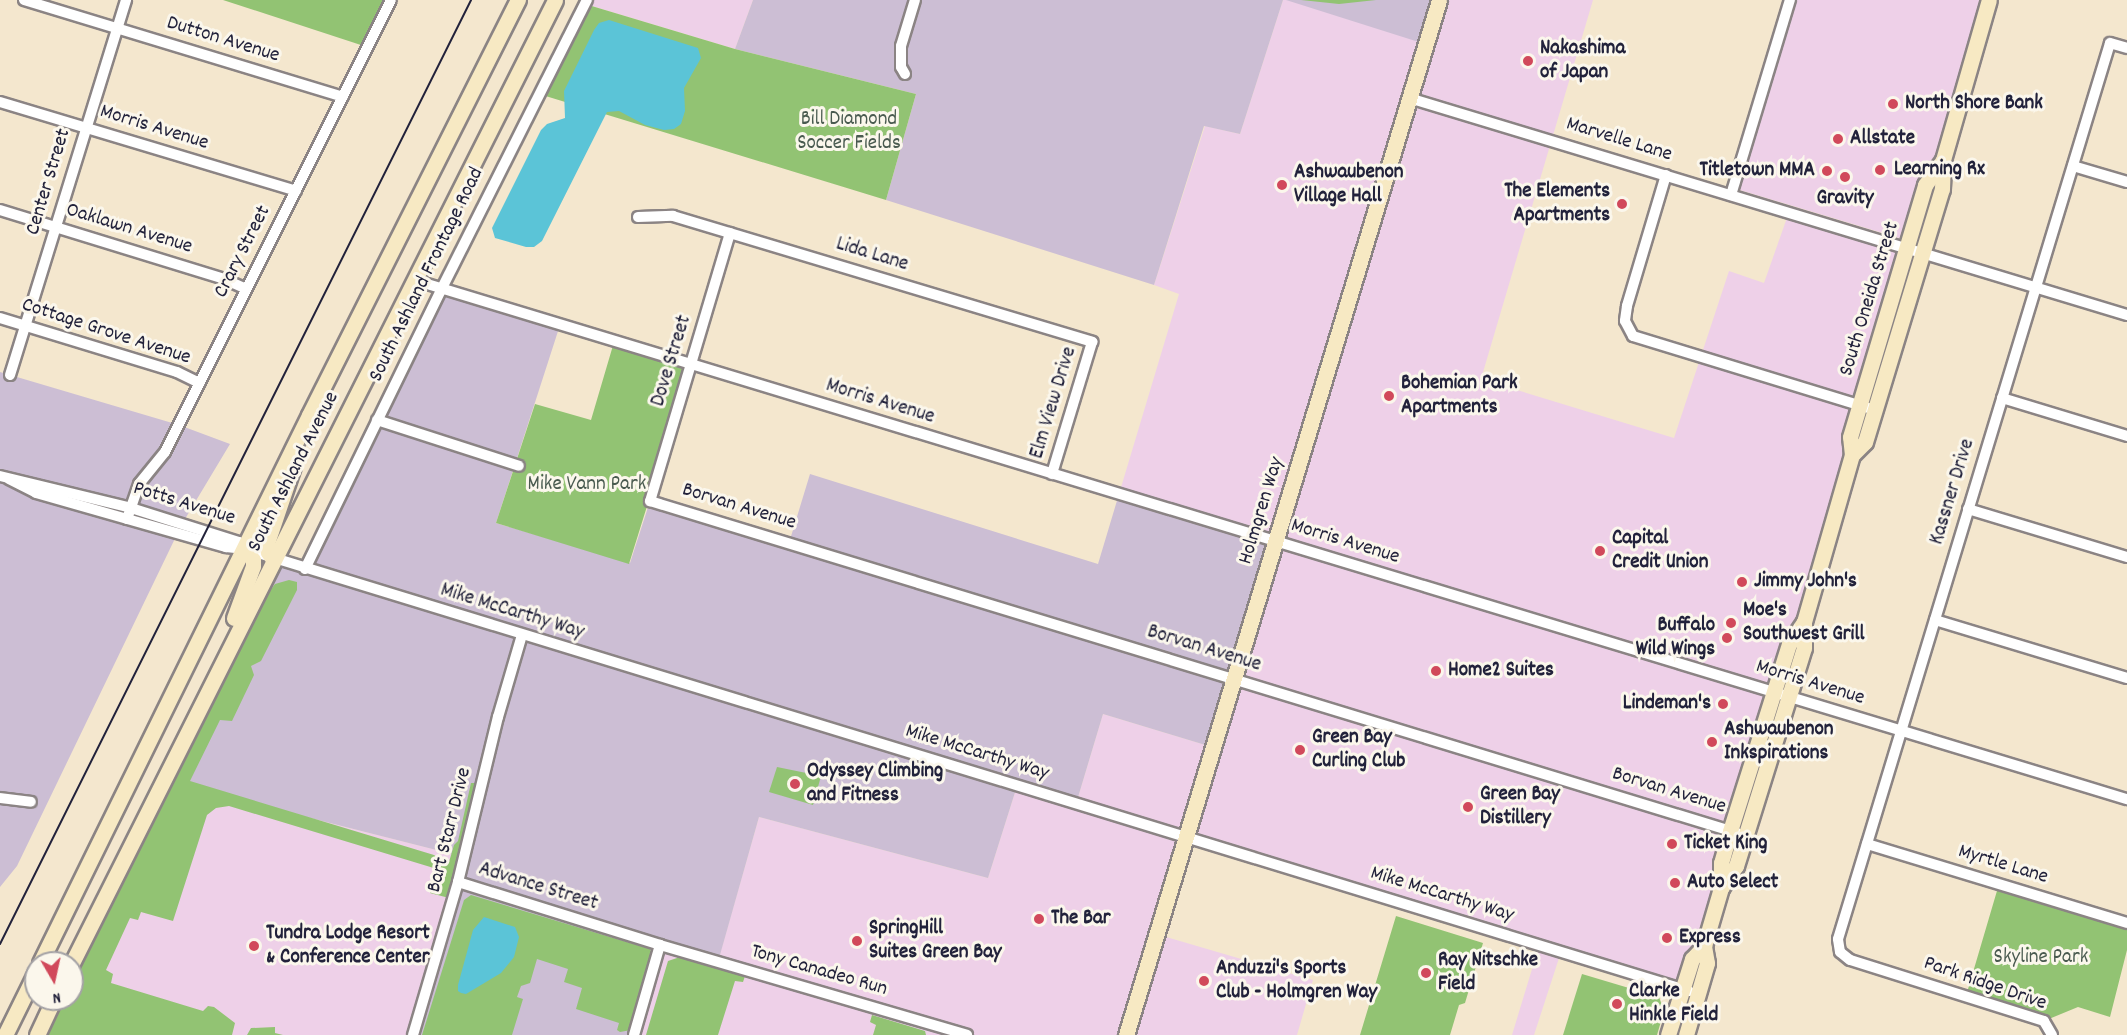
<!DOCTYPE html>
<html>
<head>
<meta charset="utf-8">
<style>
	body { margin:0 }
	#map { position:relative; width:2127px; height:1035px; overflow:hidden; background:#f4e7ce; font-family:Dekko,sans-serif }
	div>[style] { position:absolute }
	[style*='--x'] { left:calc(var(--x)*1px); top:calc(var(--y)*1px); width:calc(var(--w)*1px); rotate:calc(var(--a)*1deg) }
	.built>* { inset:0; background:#eed0e8 }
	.industrial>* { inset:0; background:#ccbed4 }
	.green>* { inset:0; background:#92c373 }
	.water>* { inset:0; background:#5bc4d7 }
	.roads { filter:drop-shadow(2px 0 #8b8484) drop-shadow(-2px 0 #8b8484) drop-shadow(0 2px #8b8484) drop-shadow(0 -2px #8b8484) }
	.street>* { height:10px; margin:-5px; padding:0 5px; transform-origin:5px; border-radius:5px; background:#fff }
	.secondary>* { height:15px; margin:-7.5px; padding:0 7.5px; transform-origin:7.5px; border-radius:7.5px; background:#f7e9c3 }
	.rail>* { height:2px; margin:-1px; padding:0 1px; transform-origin:1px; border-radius:1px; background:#22223b }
	.dots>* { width:16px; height:16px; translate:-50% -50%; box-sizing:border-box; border:3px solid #fbf7ec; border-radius:50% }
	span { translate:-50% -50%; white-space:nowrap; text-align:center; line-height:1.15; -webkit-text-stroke:6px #fbf7ec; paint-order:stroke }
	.street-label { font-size:21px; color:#22223b }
	.poi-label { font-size:21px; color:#22223b; font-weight:700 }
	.left { translate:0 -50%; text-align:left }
	.right { translate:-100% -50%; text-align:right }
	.park-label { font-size:21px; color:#495a4f }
	.north { position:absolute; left:24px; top:951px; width:60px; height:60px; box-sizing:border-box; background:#fbf7ec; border:2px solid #a4a2a5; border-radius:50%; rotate:171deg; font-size:16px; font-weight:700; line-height:24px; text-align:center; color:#22223b }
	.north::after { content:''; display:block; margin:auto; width:21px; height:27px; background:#d1495b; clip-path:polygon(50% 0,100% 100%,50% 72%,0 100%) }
</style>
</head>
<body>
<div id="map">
	<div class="built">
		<div style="clip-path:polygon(587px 0,753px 0,735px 49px,585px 4px)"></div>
		<div style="clip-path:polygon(1283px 0,1593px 0,1481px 379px,1674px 438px,1729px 271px,1764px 283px,1789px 212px,1907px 248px,1852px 455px,1789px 644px,1721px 888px,1683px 989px,1561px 952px,1534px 1035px,1512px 1035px,1539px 946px,1185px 838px,1156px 934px,1313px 980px,1297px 1035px,634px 1035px,660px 945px,718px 961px,759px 817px,988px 878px,1017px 786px,1076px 804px,1103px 714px,1212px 747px,1119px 494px,1179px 294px,1154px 285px,1205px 126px,1240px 134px)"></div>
		<div style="clip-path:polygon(1790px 0,1989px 0,1909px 241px,1733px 188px)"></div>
		<div style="clip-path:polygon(161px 780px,464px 857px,412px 1035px,37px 1035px,54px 999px,72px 999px,72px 963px)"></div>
	</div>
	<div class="industrial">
		<div style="clip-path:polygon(753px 0,1283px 0,1240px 134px,1204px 126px,1154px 285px,886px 200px,916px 94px,735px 49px)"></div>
		<div style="clip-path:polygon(1286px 0,1439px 0,1425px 44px)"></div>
		<div style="clip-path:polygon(441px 290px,560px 325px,496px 523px,630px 563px,650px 501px,789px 543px,810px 474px,1098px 564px,1119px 494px,1275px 541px,1212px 747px,1103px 714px,1076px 804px,1017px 786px,988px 878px,759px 817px,718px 962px,660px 945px,634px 1035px,412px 1035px,464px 857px,161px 780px,273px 559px,305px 569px)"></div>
		<div style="clip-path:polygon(0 372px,179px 425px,230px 444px,182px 524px,17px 866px,0 887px)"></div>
	</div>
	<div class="green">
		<div style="clip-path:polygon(223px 0,391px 0,367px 47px)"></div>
		<div style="clip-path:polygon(1301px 0,1376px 0,1339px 4px)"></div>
		<div style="clip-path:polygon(585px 4px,735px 49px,916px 94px,886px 200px,539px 94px)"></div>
		<div style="clip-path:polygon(614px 342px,691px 365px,629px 564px,496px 523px,535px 404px,591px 420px)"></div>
		<div style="clip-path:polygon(289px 580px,297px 582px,297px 590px,261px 661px,251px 666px,254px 675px,232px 721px,220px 720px,190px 781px,434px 855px,446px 864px,449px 862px,454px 845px,458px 841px,471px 783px,476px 783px,449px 898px,430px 893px,430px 891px,437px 893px,441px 879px,437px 876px,437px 869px,229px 806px,216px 808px,207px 815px,173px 921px,141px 912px,138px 920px,130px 918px,106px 970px,113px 974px,111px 983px,203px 1011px,208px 1006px,214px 1007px,235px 1023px,232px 1035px,46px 1035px,64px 999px,72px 999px,72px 983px,267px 595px,275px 584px)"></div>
		<div style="clip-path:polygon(777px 767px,821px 776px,813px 805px,769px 792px)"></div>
		<div style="clip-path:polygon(1999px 884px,2127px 923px,2127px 950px,2110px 1017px,2078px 1007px,2044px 1021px,1966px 996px)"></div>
		<div style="clip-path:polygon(471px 895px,650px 949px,652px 954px,631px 1030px,620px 1032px,617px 1030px,619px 1023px,576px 1009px,582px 988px,564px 982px,568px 969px,537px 959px,530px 983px,521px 986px,517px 997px,523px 999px,512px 1035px,422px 1035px,464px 900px)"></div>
		<div style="clip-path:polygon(1396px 916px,1483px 943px,1465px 1003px,1459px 1005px,1450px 1035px,1360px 1035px)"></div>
		<div style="clip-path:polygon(680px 957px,745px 976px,743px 982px,735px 981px,718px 1035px,646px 1035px,668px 961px)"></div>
		<div style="clip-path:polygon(1582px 974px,1659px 997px,1664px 1011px,1657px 1035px,1563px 1035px)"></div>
		<div style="clip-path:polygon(872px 1015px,925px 1031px,926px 1035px,873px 1035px,876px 1025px,870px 1022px)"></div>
		<div style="clip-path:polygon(275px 1027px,275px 1033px,283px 1035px,247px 1035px,251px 1028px)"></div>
	</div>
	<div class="water">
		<div style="clip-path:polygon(609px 20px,698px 48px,701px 58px,684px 88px,685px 111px,681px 124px,674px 129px,664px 130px,645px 125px,619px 111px,607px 112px,542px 241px,534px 247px,526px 247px,495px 238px,492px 228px,541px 130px,547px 124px,565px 118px,564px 91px,594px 30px,599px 23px)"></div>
		<div style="clip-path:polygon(484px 917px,515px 927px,519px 937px,514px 957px,501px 973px,466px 994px,461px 993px,458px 991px,458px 985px,473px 930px)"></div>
	</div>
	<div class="roads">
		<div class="street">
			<div style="--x:24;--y:0;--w:333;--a:16.9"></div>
			<div style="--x:905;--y:74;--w:8;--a:-120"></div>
			<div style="--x:901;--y:67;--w:21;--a:-90"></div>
			<div style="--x:901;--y:46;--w:48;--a:-73.1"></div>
			<div style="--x:1409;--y:98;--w:750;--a:16.82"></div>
			<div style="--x:0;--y:102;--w:309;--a:16.7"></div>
			<div style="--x:2073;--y:166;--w:56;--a:16.5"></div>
			<div style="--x:1666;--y:175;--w:137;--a:106.6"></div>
			<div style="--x:1627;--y:306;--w:15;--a:98"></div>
			<div style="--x:1625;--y:321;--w:17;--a:62"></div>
			<div style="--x:1633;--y:336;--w:253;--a:17"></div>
			<div style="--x:1731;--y:195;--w:204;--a:-73.2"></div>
			<div style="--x:0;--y:210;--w:234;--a:17.1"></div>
			<div style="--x:224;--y:279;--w:24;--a:24"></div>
			<div style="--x:638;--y:217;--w:35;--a:-2"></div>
			<div style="--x:673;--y:216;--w:438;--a:16.7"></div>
			<div style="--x:1092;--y:342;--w:138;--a:106.9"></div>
			<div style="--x:730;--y:233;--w:280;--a:106.6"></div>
			<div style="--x:650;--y:501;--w:1137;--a:16.98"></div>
			<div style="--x:414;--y:280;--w:1790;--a:16.86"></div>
			<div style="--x:0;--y:318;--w:185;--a:17"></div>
			<div style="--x:177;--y:372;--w:25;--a:26"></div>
			<div style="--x:10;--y:375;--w:393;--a:-72.8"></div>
			<div style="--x:2002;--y:398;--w:131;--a:16.9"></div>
			<div style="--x:377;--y:420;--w:149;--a:17.9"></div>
			<div style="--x:0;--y:476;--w:135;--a:13.7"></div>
			<div style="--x:131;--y:508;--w:113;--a:17.5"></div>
			<div style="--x:239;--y:542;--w:9;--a:49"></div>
			<div style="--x:9;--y:479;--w:30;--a:27"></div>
			<div style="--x:36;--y:493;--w:198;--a:15.9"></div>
			<div style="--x:226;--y:547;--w:19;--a:6"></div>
			<div style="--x:245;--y:549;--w:1510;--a:17.02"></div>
			<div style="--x:1968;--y:509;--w:166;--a:16.8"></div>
			<div style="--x:127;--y:519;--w:37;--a:-71"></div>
			<div style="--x:139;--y:484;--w:41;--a:-50.9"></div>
			<div style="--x:165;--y:452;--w:505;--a:-63.43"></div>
			<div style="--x:305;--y:569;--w:310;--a:-64"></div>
			<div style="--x:441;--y:290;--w:325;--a:-63.3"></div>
			<div style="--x:1935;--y:620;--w:201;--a:16.8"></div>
			<div style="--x:0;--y:798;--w:31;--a:7"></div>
			<div style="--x:1867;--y:844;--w:272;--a:16.9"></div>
			<div style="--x:458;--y:882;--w:212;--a:17.3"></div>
			<div style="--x:660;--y:945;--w:320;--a:16.3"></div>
			<div style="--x:413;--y:1035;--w:159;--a:-73.6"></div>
			<div style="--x:458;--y:882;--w:170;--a:-76.4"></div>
			<div style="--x:498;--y:717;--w:85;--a:-73.7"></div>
			<div style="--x:634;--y:1035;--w:94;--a:-73.9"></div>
			<div style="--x:2052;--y:1035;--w:16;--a:-120"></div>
			<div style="--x:2044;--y:1021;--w:203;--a:-162.5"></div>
			<div style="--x:1850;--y:960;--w:13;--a:-141"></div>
			<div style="--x:1840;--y:952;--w:13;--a:-99"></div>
			<div style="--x:1838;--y:939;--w:936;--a:-73.11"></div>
			<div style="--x:2110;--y:43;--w:18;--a:16"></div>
		</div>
		<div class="secondary">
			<div style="--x:1852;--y:455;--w:18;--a:-45"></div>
			<div style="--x:1865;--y:442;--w:264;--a:-73.1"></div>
			<div style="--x:1942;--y:189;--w:29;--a:-88"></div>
			<div style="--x:1943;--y:160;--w:166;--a:-74"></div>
			<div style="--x:273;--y:559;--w:9;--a:-126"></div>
			<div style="--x:268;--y:552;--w:9;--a:-96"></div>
			<div style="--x:267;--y:543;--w:81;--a:-71.3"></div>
			<div style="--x:234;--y:618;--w:55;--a:-69.9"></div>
			<div style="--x:253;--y:566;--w:6;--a:-90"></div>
			<div style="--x:253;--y:560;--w:14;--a:-126"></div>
			<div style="--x:1721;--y:888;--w:27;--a:-56"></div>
			<div style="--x:1736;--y:866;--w:228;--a:-72.7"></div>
			<div style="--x:1804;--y:648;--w:26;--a:-90"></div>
			<div style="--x:1804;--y:622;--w:174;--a:-74"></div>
			<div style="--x:1852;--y:455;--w:18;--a:-96"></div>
			<div style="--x:1850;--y:437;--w:263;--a:-73.4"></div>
			<div style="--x:1925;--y:185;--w:31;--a:-54"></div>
			<div style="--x:40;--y:963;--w:610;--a:-63.85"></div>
			<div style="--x:309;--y:415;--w:465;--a:-63.3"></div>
			<div style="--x:72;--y:963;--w:1077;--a:-63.36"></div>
			<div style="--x:5;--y:1035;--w:70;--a:-63.8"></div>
			<div style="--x:37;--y:1035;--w:40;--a:-65"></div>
			<div style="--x:1126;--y:1035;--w:1081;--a:-73.17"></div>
			<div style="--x:1668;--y:1035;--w:80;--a:-72.5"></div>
			<div style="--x:1692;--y:959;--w:18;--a:-47"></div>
			<div style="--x:1686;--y:1035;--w:75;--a:-73.7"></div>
			<div style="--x:1707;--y:963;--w:17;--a:-100"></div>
			<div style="--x:1704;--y:946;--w:60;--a:-73.7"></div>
			<div style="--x:1721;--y:888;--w:25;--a:-90"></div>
			<div style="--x:1721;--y:863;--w:33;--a:-74"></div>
			<div style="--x:1730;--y:831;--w:196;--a:-72.5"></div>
			<div style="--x:1789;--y:644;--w:27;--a:-56"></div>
		</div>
	</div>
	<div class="rail">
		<div style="--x:0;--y:944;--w:1055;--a:-63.48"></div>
	</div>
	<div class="dots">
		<div style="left:1528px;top:61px;background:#d1495b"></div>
		<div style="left:1893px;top:104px;background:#d1495b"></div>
		<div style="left:1838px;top:139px;background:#d1495b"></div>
		<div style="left:1880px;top:170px;background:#d1495b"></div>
		<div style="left:1827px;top:171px;background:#d1495b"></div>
		<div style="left:1845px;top:177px;background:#d1495b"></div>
		<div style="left:1282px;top:185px;background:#d1495b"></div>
		<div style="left:1622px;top:204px;background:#d1495b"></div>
		<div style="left:1389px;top:396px;background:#d1495b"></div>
		<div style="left:1600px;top:551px;background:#d1495b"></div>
		<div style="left:1742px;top:582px;background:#d1495b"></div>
		<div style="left:1731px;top:623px;background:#d1495b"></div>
		<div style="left:1727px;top:638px;background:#d1495b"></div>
		<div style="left:1436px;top:671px;background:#d1495b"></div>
		<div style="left:1723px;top:704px;background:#d1495b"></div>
		<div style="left:1712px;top:742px;background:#d1495b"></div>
		<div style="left:1300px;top:750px;background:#d1495b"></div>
		<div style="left:795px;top:784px;background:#d1495b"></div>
		<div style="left:1468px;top:807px;background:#d1495b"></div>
		<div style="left:1672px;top:844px;background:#d1495b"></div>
		<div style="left:1675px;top:883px;background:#d1495b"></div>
		<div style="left:1039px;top:919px;background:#d1495b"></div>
		<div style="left:1667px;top:938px;background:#d1495b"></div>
		<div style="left:857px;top:941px;background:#d1495b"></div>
		<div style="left:254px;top:946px;background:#d1495b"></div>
		<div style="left:1426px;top:973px;background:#d1495b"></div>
		<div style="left:1204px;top:981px;background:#d1495b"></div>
		<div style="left:1617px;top:1004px;background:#d1495b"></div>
	</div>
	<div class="street-label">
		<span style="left:223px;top:40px;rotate:17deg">Dutton Avenue</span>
		<span style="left:154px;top:128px;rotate:17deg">Morris Avenue</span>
		<span style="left:1619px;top:140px;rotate:17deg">Marvelle Lane</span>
		<span style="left:49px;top:182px;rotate:-73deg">Center Street</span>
		<span style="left:129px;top:229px;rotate:17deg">Oaklawn Avenue</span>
		<span style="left:243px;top:252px;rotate:-63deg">Crary Street</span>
		<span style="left:872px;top:255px;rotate:17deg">Lida Lane</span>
		<span style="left:427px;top:275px;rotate:-64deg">South Ashland Frontage Road</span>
		<span style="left:1870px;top:299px;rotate:-73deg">South Oneida Street</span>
		<span style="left:106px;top:332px;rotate:18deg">Cottage Grove Avenue</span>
		<span style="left:672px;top:361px;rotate:-73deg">Dove Street</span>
		<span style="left:880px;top:402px;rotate:17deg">Morris Avenue</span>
		<span style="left:1054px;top:403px;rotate:-73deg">Elm View Drive</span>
		<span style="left:294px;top:472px;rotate:-63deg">South Ashland Avenue</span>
		<span style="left:1953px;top:492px;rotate:-73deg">Kassner Drive</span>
		<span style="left:184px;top:504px;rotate:17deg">Potts Avenue</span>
		<span style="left:739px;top:507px;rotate:17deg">Borvan Avenue</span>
		<span style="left:1262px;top:511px;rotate:-73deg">Holmgren Way</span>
		<span style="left:1345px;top:542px;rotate:17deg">Morris Avenue</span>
		<span style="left:512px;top:612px;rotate:17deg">Mike McCarthy Way</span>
		<span style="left:1204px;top:649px;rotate:17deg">Borvan Avenue</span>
		<span style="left:1810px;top:683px;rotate:17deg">Morris Avenue</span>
		<span style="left:977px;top:753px;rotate:17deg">Mike McCarthy Way</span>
		<span style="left:1669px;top:791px;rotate:17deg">Borvan Avenue</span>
		<span style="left:450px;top:830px;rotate:-76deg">Bart Starr Drive</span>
		<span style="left:2003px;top:865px;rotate:17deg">Myrtle Lane</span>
		<span style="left:538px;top:887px;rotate:17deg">Advance Street</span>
		<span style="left:1442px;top:895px;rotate:17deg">Mike McCarthy Way</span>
		<span style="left:819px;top:971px;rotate:16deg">Tony Canadeo Run</span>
		<span style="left:1985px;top:984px;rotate:19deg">Park Ridge Drive</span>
	</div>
	<div class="poi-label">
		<span class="left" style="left:1540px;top:61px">Nakashima<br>of Japan</span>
		<span class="left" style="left:1905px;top:104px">North Shore Bank</span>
		<span class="left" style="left:1850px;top:139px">Allstate</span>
		<span class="left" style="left:1894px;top:170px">Learning Rx</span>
		<span class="right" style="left:1815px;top:171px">Titletown MMA</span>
		<span class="left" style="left:1294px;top:185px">Ashwaubenon<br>Village Hall</span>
		<span class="right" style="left:1610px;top:204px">The Elements<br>Apartments</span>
		<span style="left:1845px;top:199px">Gravity</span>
		<span class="left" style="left:1401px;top:396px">Bohemian Park<br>Apartments</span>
		<span class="left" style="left:1612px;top:551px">Capital<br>Credit Union</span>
		<span class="left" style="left:1754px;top:582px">Jimmy John's</span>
		<span class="left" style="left:1743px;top:623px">Moe's<br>Southwest Grill</span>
		<span class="right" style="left:1715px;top:638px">Buffalo<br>Wild Wings</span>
		<span class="left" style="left:1448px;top:671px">Home2 Suites</span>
		<span class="right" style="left:1711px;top:704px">Lindeman's</span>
		<span class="left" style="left:1724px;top:742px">Ashwaubenon<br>Inkspirations</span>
		<span class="left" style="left:1312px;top:750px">Green Bay<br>Curling Club</span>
		<span class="left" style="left:807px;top:784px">Odyssey Climbing<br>and Fitness</span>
		<span class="left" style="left:1480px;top:807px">Green Bay<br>Distillery</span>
		<span class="left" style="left:1684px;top:844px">Ticket King</span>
		<span class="left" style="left:1687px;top:883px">Auto Select</span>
		<span class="left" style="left:1051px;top:919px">The Bar</span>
		<span class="left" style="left:869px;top:941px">SpringHill<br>Suites Green Bay</span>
		<span class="left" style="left:266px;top:946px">Tundra Lodge Resort<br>&amp; Conference Center</span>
		<span class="left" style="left:1679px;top:938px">Express</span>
		<span class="left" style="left:1438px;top:973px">Ray Nitschke<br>Field</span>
		<span class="left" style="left:1216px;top:981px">Anduzzi's Sports<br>Club - Holmgren Way</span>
		<span class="left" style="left:1629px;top:1004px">Clarke<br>Hinkle Field</span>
	</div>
	<div class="park-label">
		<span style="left:849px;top:132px">Bill Diamond<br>Soccer Fields</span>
		<span style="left:587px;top:485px">Mike Vann Park</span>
		<span style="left:2041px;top:958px">Skyline Park</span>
	</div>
	<div class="north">N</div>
</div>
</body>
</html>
